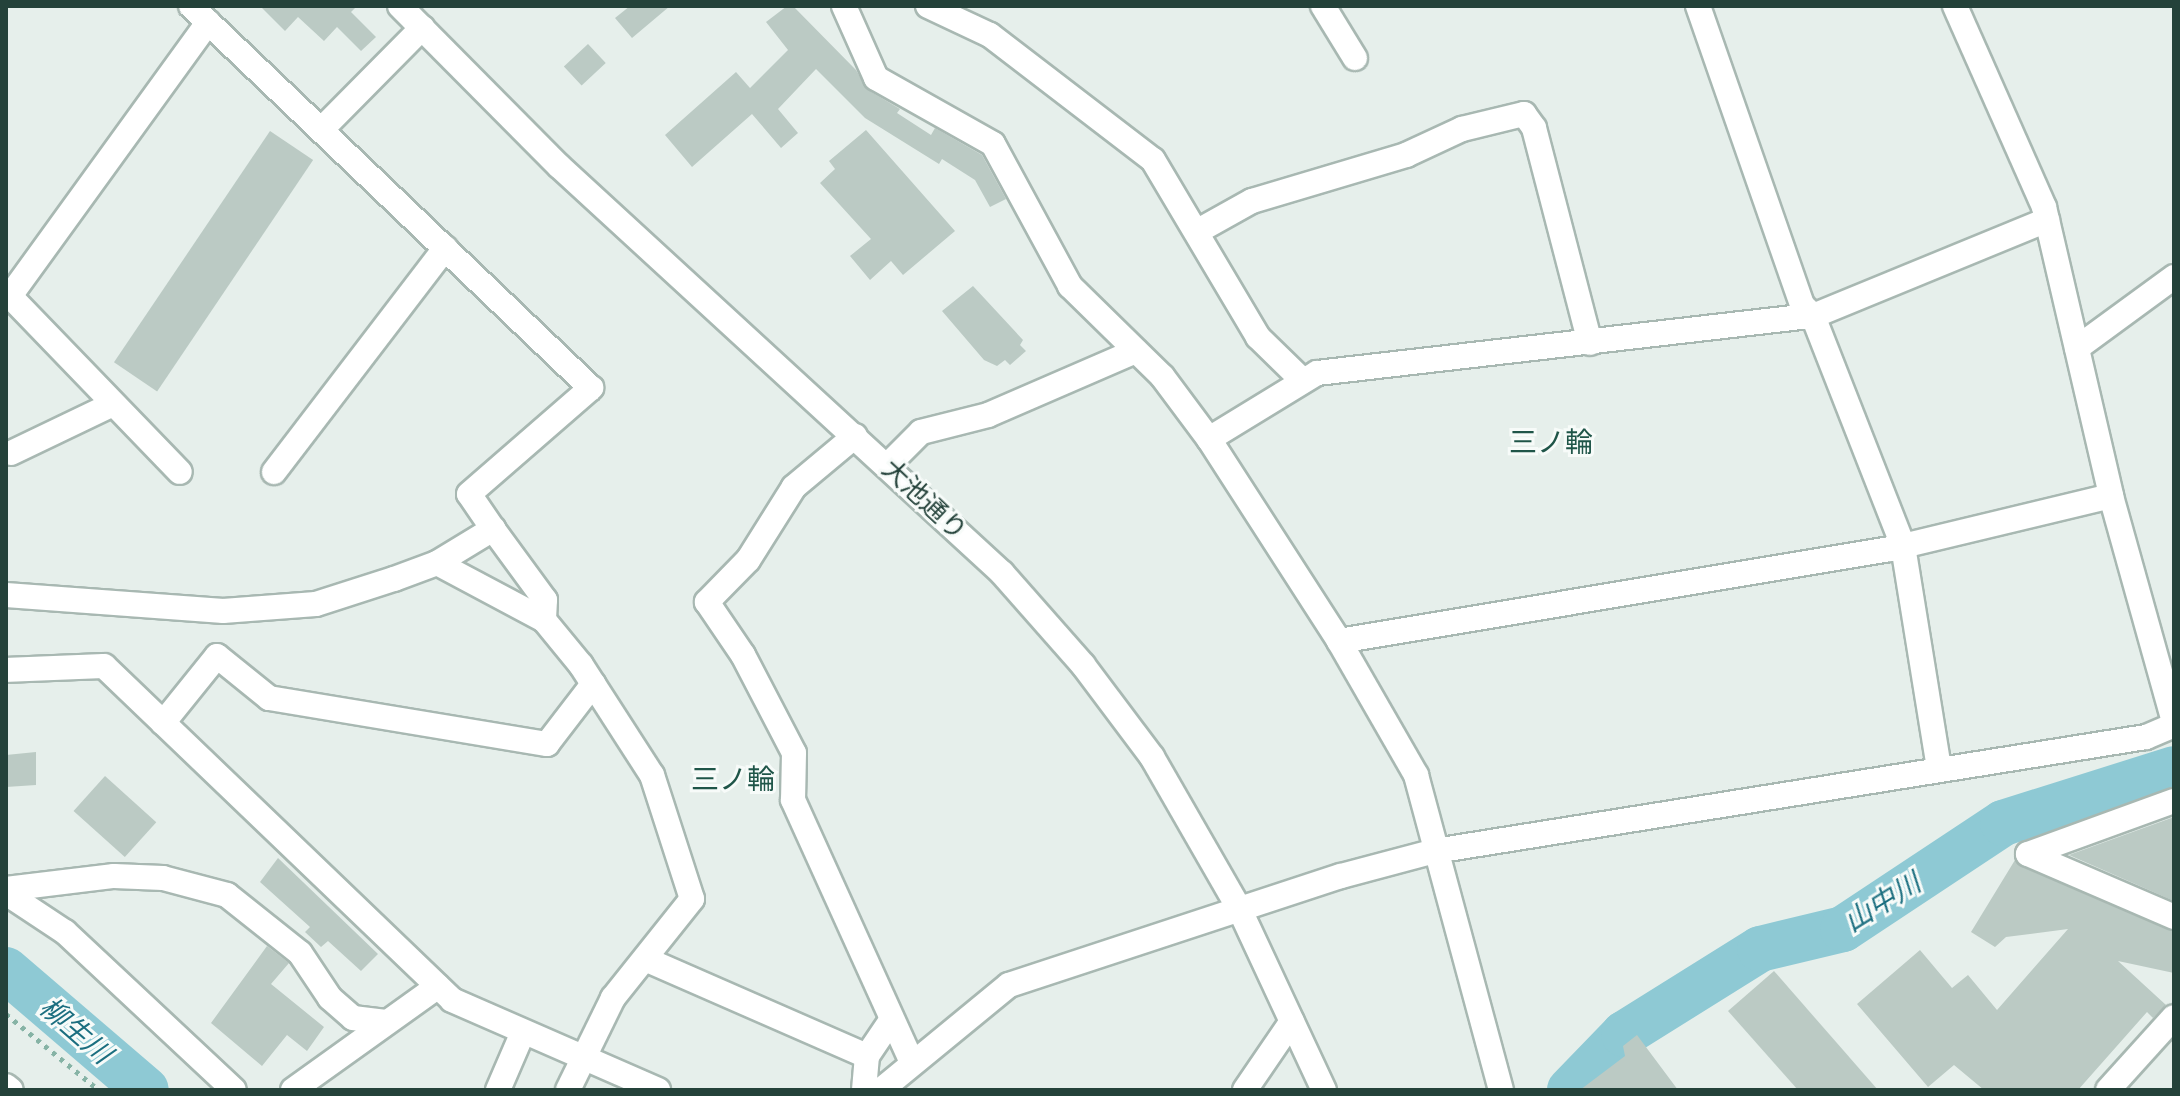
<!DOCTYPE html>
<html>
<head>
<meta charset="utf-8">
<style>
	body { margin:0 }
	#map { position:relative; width:2180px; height:1096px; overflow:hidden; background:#e6efeb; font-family:"Space Grotesk","Noto Sans JP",sans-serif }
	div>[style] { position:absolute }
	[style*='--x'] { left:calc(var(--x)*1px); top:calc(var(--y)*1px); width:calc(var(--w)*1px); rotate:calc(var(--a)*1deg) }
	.river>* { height:46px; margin:-23px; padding:0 23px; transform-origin:23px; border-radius:23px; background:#8ec9d4 }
	.building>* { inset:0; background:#bbcac4; transform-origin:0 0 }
	.path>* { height:5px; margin-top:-2.5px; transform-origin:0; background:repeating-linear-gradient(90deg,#86b3a5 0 4px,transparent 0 10px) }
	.roads { filter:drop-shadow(2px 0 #a8b8b2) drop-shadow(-2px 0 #a8b8b2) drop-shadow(0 2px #a8b8b2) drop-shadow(0 -2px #a8b8b2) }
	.minor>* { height:24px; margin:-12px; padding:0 12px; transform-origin:12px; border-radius:12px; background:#fff }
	span { translate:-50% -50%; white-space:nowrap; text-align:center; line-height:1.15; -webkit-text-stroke:6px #f7fbf9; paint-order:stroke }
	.street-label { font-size:26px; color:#24423a }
	.neighbourhood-label { font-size:28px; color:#1f5548 }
	.water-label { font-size:28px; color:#1c6f80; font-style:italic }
	.frame { position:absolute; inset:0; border:8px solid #24423a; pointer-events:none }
</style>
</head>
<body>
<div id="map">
	<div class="river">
		<div style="--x:6;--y:970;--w:184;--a:40.6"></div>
		<div style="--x:1570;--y:1090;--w:78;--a:-46"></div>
		<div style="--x:1624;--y:1034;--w:160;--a:-32"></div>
		<div style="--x:1760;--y:949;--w:85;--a:-13.5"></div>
		<div style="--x:1843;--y:929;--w:192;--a:-33.5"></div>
		<div style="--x:2003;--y:823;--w:179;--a:-17.5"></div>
	</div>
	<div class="building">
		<div style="clip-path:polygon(260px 6px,357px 6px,351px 12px,376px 37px,361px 51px,337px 27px,324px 41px,298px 17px,285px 31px)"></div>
		<div style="clip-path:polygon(630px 6px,670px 6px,632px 38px,615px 18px)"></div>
		<div style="clip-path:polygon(787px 6px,793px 6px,856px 70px,868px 90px,900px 109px,897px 113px,931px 135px,935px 128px,982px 155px,1006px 199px,990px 207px,975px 180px,942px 159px,939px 164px,865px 118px,816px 69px,778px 109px,798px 133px,781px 148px,752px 114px,692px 167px,665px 135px,736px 72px,750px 88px,788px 50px,766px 22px)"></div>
		<div style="left:588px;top:44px;width:26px;height:33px;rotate:47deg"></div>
		<div style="clip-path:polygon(866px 130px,955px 231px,903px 275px,891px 261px,870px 280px,850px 256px,871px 239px,820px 183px,835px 169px,829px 161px)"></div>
		<div style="left:270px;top:131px;width:52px;height:279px;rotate:34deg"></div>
		<div style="clip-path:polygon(973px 286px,1023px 340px,1020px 345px,1026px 351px,1010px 365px,1005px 360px,997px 366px,984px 360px,942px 311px)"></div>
		<div style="clip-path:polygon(36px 752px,36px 785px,6px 787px,6px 755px)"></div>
		<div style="left:105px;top:776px;width:69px;height:47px;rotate:42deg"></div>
		<div style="clip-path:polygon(2174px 817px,2174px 901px,2069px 855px)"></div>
		<div style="clip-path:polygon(278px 858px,378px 954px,361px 971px,328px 941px,321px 947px,305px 932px,310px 927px,260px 882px)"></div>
		<div style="clip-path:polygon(2015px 860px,2174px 932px,2174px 973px,2118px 961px,2166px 1005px,2153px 1018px,2147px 1012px,2078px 1090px,1984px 1090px,1954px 1065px,1928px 1087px,1857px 1004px,1920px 950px,1952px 988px,1968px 975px,1997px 1010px,2068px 929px,2006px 937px,1995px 947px,1971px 932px)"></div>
		<div style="clip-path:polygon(267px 946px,289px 963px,271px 984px,324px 1027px,307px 1051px,287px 1035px,262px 1066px,211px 1023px)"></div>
		<div style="clip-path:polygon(1774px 971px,1878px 1090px,1798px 1090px,1728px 1011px)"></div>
		<div style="clip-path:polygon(1637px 1035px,1678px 1090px,1580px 1090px,1625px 1056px,1623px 1046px)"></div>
	</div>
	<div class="path">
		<div style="--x:6;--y:1014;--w:120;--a:39.3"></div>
	</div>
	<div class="roads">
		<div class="minor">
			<div style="--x:400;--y:6;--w:226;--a:45.2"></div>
			<div style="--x:559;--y:166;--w:602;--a:42.57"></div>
			<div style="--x:1002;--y:573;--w:123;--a:48.6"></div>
			<div style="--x:1083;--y:665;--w:115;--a:53.1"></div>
			<div style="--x:1152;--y:757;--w:174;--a:60.1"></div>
			<div style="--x:1239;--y:908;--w:201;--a:65"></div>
			<div style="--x:844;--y:6;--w:79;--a:66"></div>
			<div style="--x:876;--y:78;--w:134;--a:29.4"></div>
			<div style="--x:993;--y:144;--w:162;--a:61.5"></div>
			<div style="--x:1070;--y:286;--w:129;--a:44.4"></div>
			<div style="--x:1162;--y:376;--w:79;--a:53.3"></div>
			<div style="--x:1209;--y:439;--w:240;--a:57.2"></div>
			<div style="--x:1339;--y:641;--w:155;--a:60.1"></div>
			<div style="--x:1416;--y:775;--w:326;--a:74.9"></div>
			<div style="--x:928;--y:6;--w:68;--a:25.1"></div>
			<div style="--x:990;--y:35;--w:205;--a:37.5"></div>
			<div style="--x:1153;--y:160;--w:206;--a:59.3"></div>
			<div style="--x:1258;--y:337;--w:60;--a:44.3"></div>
			<div style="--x:1323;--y:6;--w:61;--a:58.4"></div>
			<div style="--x:1698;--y:6;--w:317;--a:70.8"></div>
			<div style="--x:1802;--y:305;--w:16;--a:45"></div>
			<div style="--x:1813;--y:316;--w:247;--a:68.6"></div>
			<div style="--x:1903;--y:546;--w:225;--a:80.8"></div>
			<div style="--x:1955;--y:6;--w:220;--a:66.1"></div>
			<div style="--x:2044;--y:207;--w:297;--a:76.9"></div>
			<div style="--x:2111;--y:496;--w:235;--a:74.4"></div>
			<div style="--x:321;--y:130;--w:144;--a:-45.3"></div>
			<div style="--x:1198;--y:231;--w:62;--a:-29.1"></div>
			<div style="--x:1252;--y:201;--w:161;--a:-16.6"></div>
			<div style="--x:1406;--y:155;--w:62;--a:-24.9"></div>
			<div style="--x:1462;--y:129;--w:64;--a:-13.6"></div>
			<div style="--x:1524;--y:114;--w:17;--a:54"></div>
			<div style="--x:1534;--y:128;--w:222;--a:75.4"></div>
			<div style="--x:6;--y:292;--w:250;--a:46"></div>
			<div style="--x:10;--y:296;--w:338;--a:-54.1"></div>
			<div style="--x:2077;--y:348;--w:120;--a:-36.2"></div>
			<div style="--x:855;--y:436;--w:80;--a:140.1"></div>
			<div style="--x:794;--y:487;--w:86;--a:122.2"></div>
			<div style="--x:748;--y:560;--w:59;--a:134.3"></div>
			<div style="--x:707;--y:602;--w:64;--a:55.8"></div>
			<div style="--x:743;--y:655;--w:110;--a:62.5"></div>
			<div style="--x:794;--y:753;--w:47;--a:91.2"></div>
			<div style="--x:793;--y:800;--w:288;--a:65.6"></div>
			<div style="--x:1209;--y:439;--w:127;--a:-31.4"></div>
			<div style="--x:1317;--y:373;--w:499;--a:-6.6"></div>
			<div style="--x:1813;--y:316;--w:253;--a:-22.3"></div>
			<div style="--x:11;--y:453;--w:111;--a:-25.6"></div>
			<div style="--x:887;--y:466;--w:48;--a:-45"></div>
			<div style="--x:921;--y:432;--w:69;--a:-14.2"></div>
			<div style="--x:988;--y:415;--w:161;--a:-23.4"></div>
			<div style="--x:274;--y:472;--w:282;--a:-52.6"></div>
			<div style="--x:493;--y:529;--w:88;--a:53.8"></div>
			<div style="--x:545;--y:600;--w:20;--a:93"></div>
			<div style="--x:437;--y:563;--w:121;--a:28"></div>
			<div style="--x:544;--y:620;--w:58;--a:50.6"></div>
			<div style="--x:581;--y:665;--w:131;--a:57.2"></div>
			<div style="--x:652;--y:775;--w:130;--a:72.1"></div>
			<div style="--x:692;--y:899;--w:127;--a:128.6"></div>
			<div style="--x:613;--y:998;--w:102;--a:116.1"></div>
			<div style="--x:6;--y:595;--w:218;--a:4.2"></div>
			<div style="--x:223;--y:611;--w:93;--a:-4.3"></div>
			<div style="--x:316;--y:604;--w:82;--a:-17.8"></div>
			<div style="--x:394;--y:579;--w:46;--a:-20.4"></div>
			<div style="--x:437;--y:563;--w:66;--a:-31.3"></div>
			<div style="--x:493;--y:529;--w:42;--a:-124.4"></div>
			<div style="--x:469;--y:494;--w:162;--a:-41"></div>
			<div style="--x:591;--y:388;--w:553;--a:-136.32"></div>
			<div style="--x:1339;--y:641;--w:559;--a:-9.48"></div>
			<div style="--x:1890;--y:549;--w:227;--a:-13.5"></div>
			<div style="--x:6;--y:670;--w:98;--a:-2.3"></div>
			<div style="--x:104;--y:666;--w:482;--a:43.8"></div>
			<div style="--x:452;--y:1000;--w:225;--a:23.6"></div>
			<div style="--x:163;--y:723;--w:86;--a:-51.1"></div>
			<div style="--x:217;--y:656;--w:67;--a:38.9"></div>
			<div style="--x:269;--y:698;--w:282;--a:9.4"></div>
			<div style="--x:547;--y:744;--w:76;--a:-52.5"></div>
			<div style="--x:2028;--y:854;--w:159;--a:23.3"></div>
			<div style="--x:2028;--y:854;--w:155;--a:-20"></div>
			<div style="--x:6;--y:889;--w:109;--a:-6.9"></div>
			<div style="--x:114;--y:876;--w:49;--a:2.3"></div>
			<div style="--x:163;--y:878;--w:66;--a:14.9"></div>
			<div style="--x:227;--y:895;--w:93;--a:38.5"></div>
			<div style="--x:300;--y:953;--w:54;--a:56.3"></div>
			<div style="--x:330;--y:998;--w:30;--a:41"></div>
			<div style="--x:353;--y:1018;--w:33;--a:7"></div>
			<div style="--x:6;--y:893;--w:71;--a:33.5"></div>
			<div style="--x:65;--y:932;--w:231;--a:43.1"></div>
			<div style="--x:645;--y:959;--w:242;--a:23.6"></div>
			<div style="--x:6;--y:1086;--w:6;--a:39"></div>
			<div style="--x:293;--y:1090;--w:178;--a:-35.6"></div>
			<div style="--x:498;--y:1090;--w:63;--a:-66.7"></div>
			<div style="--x:864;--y:1090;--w:34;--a:-85"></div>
			<div style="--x:867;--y:1056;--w:41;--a:-55.9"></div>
			<div style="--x:881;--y:1090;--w:166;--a:-39.4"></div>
			<div style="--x:1009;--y:985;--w:349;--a:-18.2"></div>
			<div style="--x:1341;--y:876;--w:97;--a:-14.9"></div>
			<div style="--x:1435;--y:851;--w:720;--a:-9.11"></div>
			<div style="--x:2146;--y:737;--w:30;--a:-23"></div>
			<div style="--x:1245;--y:1090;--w:83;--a:-55.7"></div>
			<div style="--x:2108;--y:1090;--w:98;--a:-47.9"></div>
		</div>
	</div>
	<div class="street-label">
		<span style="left:924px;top:500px;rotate:43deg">大池通り</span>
	</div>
	<div class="neighbourhood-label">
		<span style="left:1551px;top:442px">三ノ輪</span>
		<span style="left:733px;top:779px">三ノ輪</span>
	</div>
	<div class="water-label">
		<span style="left:1882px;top:902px;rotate:-32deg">山中川</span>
		<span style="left:76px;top:1030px;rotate:41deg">柳生川</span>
	</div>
	<div class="frame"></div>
</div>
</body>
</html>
